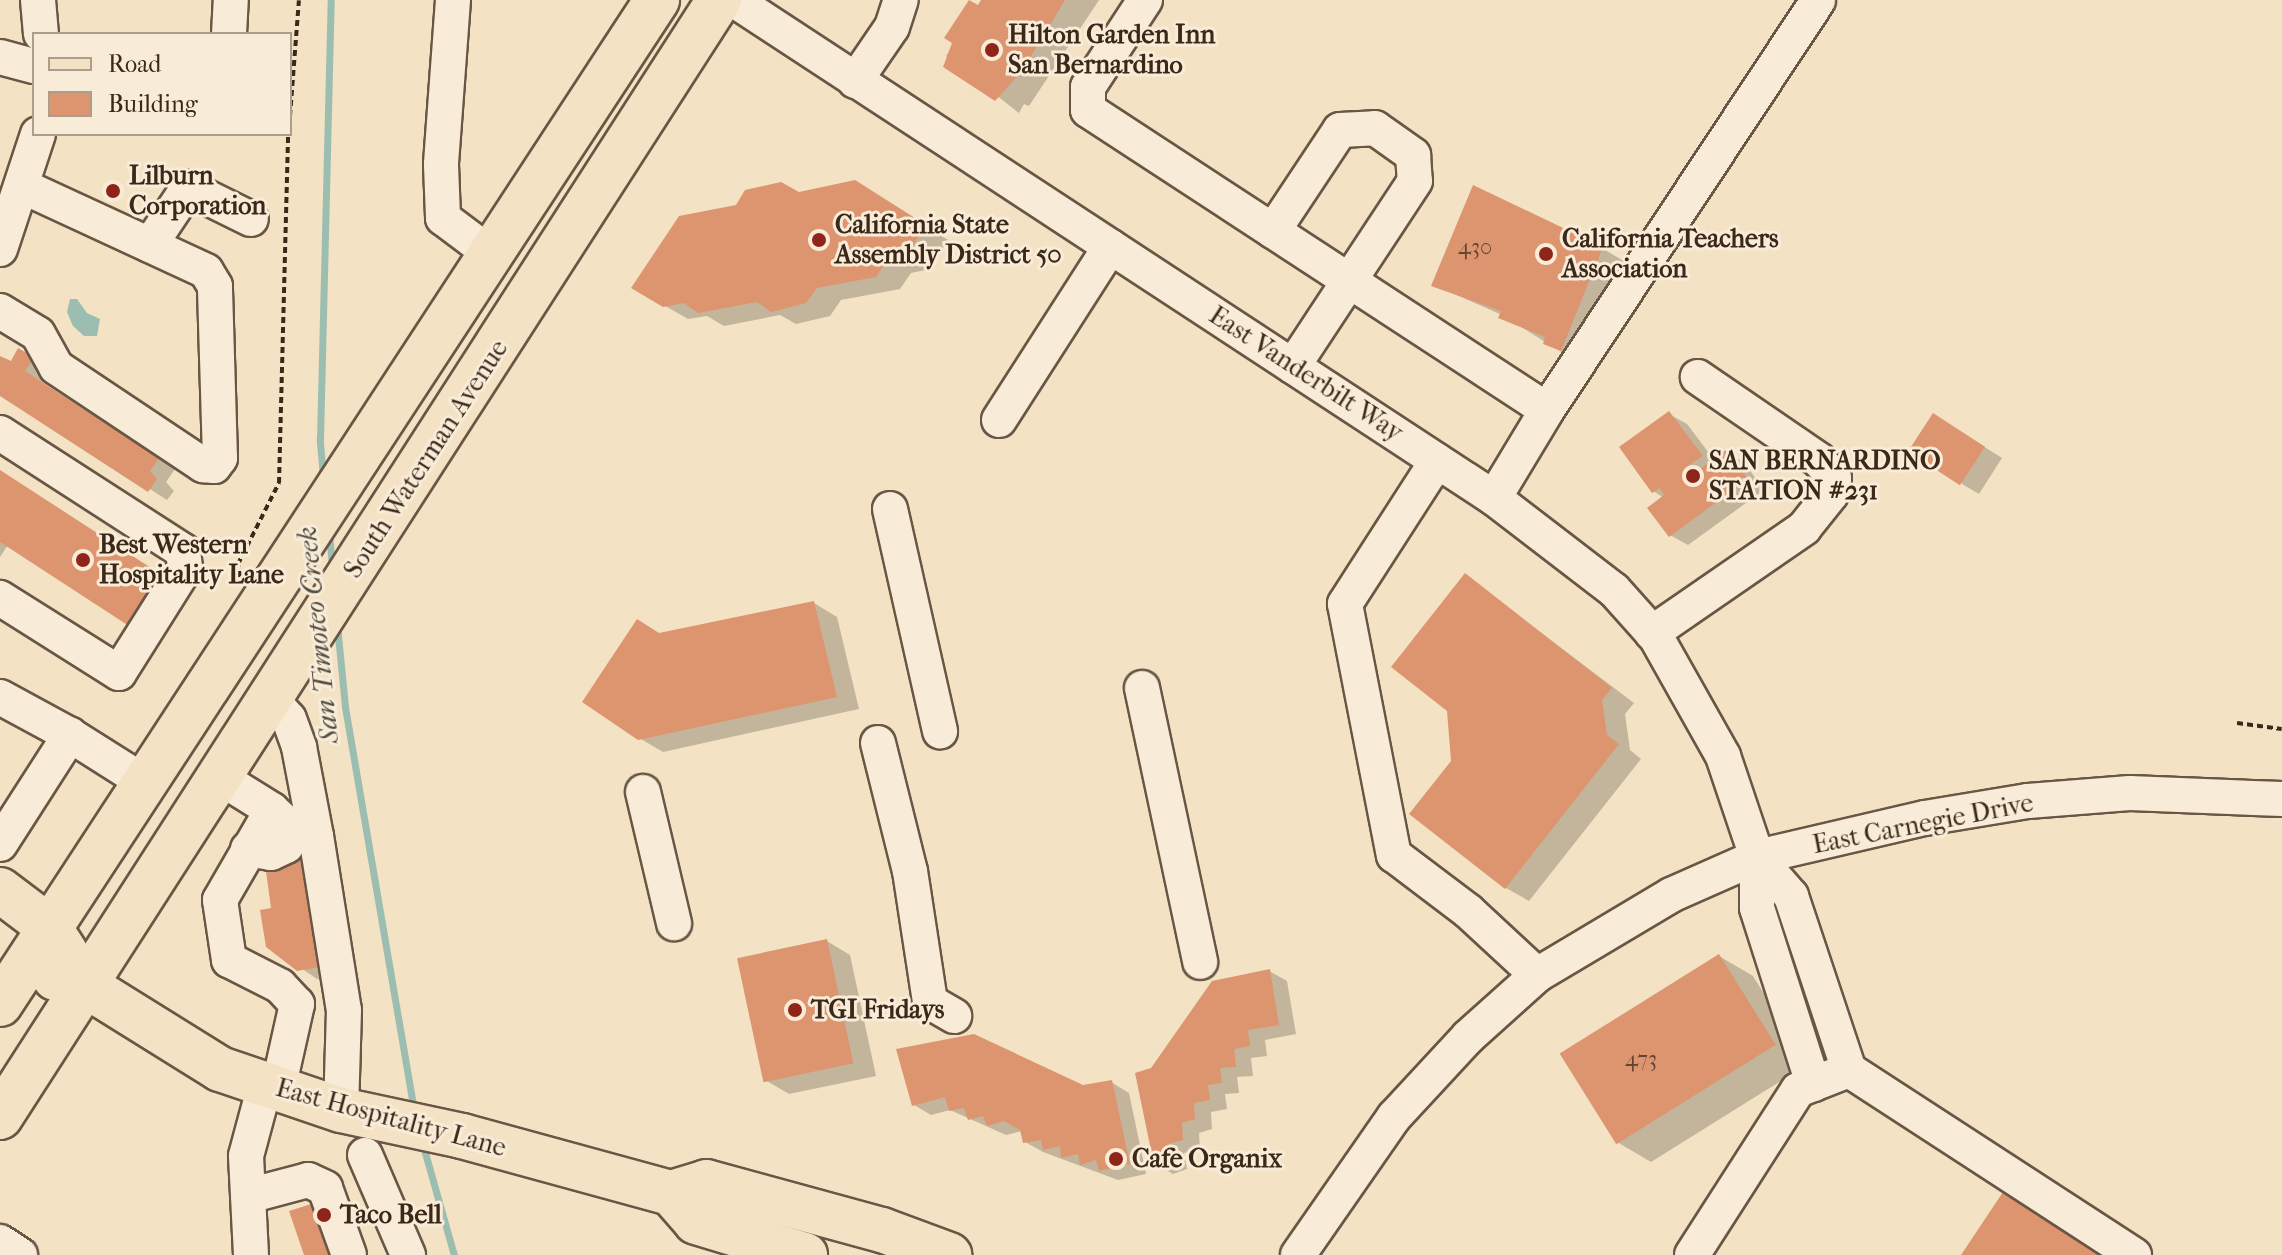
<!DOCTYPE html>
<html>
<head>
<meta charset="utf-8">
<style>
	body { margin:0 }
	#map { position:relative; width:2282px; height:1255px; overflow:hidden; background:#f4e2c4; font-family:"IM FELL French Canon",serif }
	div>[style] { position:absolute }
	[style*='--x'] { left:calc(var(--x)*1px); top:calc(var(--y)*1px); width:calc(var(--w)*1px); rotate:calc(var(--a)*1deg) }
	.water>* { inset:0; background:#9cbeb1 }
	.shadow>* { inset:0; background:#0003 }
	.stream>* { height:7px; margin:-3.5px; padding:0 3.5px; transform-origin:3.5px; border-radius:3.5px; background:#9cbeb1 }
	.building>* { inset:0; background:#dd9570; transform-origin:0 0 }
	.path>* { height:4px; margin-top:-2px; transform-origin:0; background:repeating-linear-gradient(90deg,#3b2819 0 6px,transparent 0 10px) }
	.roads { filter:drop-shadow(2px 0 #695644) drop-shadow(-2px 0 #695644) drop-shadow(0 2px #695644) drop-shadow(0 -2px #695644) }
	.minor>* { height:34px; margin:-17px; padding:0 17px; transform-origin:17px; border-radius:17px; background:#f8ecd9 }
	.major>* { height:44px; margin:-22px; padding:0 22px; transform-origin:22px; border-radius:22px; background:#f4e2c4 }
	.dots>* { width:22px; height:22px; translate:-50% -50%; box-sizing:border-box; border:4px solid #f8ecd9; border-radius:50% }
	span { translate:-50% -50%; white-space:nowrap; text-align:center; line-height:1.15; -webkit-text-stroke:6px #f8ecd9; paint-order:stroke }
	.number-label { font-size:22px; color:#64432f }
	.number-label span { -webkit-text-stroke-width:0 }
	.poi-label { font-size:26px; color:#3b2819; font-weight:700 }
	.left { translate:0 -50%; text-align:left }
	.street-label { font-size:26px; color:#3b2819 }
	.water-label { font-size:28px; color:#534e3f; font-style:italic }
	.legend { position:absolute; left:32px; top:32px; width:260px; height:104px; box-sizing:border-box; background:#f8ecd9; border:2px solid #ac9e8c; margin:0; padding:10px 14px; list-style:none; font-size:24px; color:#3b2819 }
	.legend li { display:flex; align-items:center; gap:16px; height:40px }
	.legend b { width:40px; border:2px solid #ac9e8c }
</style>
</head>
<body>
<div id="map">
	<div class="water">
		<div style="clip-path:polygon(70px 299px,77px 299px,87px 313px,100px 319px,97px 336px,84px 336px,73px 326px,67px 312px)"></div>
	</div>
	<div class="shadow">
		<div style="clip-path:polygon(983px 0,1099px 0,1029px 106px,1024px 104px,1019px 113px,946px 56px)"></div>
		<div style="clip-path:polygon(799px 194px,879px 197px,948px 240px,930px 269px,911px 273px,900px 289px,841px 300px,830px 316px,796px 324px,780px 315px,724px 326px,707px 316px,688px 319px,634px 288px)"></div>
		<div style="clip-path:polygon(1602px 248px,1625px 262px,1568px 356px,1502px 315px,1434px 285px)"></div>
		<div style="clip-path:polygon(19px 350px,51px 368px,42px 383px,175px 469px,166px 482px,174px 491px,167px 500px,0 393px,0 358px,12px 364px)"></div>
		<div style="clip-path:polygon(1669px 414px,1687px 424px,1715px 461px,1726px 452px,1744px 462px,1764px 490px,1688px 545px,1670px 535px,1664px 498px,1653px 491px)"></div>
		<div style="clip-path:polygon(1951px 426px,2002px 458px,1979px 494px,1962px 484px)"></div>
		<div style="clip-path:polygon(0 471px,8px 545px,0 557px)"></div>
		<div style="clip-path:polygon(1466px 576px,1634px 703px,1625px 714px,1630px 750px,1641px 759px,1529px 901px,1506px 888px,1453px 762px)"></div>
		<div style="clip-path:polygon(814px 603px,837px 617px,859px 709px,663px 752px,639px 738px,661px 635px)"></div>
		<div style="clip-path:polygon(827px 941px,850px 955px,876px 1076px,789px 1094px,765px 1080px)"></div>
		<div style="clip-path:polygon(268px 945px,342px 976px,317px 979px)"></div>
		<div style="clip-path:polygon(1719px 956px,1753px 976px,1808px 1064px,1651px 1162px,1617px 1142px)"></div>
		<div style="clip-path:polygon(1269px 971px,1287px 981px,1296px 1034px,1265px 1040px,1267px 1056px,1251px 1058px,1253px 1076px,1237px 1077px,1239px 1093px,1225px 1094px,1227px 1109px,1211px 1112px,1212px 1129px,1199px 1133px,1200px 1150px,1184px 1153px,1187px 1169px,1173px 1174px,1156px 1164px,1152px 1070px)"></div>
		<div style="clip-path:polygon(898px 1051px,1082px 1087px,1111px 1082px,1129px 1093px,1146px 1174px,1118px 1180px,1043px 1152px,1025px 1142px,1022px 1131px,1006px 1135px,950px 1110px,931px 1115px,914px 1105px)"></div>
	</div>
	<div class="stream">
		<div style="--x:323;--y:477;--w:38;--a:-95"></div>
		<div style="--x:320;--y:439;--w:439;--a:-88.6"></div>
		<div style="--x:329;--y:533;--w:36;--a:85"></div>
		<div style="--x:337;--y:625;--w:82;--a:84.4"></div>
		<div style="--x:345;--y:707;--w:409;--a:80.3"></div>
		<div style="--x:422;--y:1142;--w:117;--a:74.2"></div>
	</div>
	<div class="building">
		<div style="clip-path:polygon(969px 0,978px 5px,981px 0,1065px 0,1022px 71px,995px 101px,943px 67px,952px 43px,944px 38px)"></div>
		<div style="clip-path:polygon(855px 180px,926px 225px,906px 256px,887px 260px,876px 277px,817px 288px,806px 303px,771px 312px,757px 302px,698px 313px,684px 303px,663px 307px,631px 288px,679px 216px,736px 205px,745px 190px,781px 182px,799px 192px)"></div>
		<div style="clip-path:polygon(1473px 185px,1603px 247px,1561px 351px,1543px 344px,1545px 337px,1498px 318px,1501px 311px,1431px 286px)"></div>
		<div style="clip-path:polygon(18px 348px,34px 357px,25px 371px,159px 458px,150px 471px,157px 479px,148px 492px,0 396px,0 356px,11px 361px)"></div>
		<div style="clip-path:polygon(1669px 411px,1703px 456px,1689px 465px,1696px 472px,1726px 450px,1748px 479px,1669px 537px,1647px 508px,1664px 495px,1660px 488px,1652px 493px,1619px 447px)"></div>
		<div style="left:1933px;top:413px;width:62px;height:46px;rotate:33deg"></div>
		<div style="clip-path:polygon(0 470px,165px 577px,132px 628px,0 542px)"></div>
		<div style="clip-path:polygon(1465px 573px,1612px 688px,1602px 700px,1607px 735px,1619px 744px,1505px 889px,1409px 814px,1451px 761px,1447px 711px,1391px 667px)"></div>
		<div style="clip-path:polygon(814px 601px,837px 697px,638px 740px,582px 702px,637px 619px,659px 633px)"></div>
		<div style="clip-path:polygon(306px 857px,325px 966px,297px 971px,266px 947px,260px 910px,271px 908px,265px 864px)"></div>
		<div style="left:827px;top:939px;width:127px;height:92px;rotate:78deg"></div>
		<div style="left:1719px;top:954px;width:107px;height:188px;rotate:58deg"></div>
		<div style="clip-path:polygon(1270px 969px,1279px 1025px,1248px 1030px,1250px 1046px,1234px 1049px,1236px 1067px,1220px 1068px,1222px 1083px,1208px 1085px,1210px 1100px,1194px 1103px,1195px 1119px,1182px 1123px,1183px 1140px,1168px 1144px,1171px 1160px,1154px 1165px,1135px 1073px,1151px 1068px,1212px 981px)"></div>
		<div style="clip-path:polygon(974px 1034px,1083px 1085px,1112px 1080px,1130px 1164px,1099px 1171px,1096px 1160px,1080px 1165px,1078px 1154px,1061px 1158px,1060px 1146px,1043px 1150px,1041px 1140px,1023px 1143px,1020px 1130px,1004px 1121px,987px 1126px,983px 1116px,968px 1120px,964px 1108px,949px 1111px,945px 1097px,912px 1106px,896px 1049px)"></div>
		<div style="clip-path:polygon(2003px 1192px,2100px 1255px,1961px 1255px)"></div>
		<div style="clip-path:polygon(321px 1201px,339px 1255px,304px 1255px,289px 1211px)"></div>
	</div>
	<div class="path">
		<div style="--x:290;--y:116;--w:116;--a:-85.6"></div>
		<div style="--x:240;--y:577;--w:13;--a:-99"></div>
		<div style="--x:238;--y:564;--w:91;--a:-63.2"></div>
		<div style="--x:279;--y:483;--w:349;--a:-88.5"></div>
		<div style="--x:2237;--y:723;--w:45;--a:7.6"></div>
	</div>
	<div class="roads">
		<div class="minor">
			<div style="--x:38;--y:0;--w:34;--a:85"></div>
			<div style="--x:453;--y:0;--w:165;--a:94.2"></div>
			<div style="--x:441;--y:165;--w:53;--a:87.8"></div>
			<div style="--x:443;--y:218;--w:60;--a:36.9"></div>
			<div style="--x:734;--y:0;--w:909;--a:33.24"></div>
			<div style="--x:1494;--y:498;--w:151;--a:37.5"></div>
			<div style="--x:1614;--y:590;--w:63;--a:48.2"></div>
			<div style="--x:1656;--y:637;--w:137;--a:60.6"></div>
			<div style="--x:1723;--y:756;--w:107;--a:71.4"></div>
			<div style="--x:1757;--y:857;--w:51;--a:90"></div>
			<div style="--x:1757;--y:908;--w:185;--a:72.3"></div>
			<div style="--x:1145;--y:0;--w:104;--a:123.2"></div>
			<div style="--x:1088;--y:87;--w:23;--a:90"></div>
			<div style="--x:1088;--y:110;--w:548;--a:33.17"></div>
			<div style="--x:229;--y:34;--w:34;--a:-87"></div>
			<div style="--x:0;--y:57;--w:35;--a:15"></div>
			<div style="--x:855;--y:81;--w:65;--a:-55.6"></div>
			<div style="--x:892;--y:27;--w:28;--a:-72"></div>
			<div style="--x:1273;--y:231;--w:121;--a:-56.4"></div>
			<div style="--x:1340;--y:130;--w:35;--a:-3"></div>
			<div style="--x:1375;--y:128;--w:47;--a:35.4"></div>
			<div style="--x:1413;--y:155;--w:26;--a:86"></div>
			<div style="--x:1415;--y:181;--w:222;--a:123.4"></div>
			<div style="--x:150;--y:245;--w:69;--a:-56.3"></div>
			<div style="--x:188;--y:188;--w:70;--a:26.2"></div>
			<div style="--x:0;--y:249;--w:121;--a:-71.7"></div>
			<div style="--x:0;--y:311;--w:44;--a:31.2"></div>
			<div style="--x:38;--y:334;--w:38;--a:61"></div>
			<div style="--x:56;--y:367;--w:177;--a:33.7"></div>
			<div style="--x:203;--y:465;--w:11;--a:5"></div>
			<div style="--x:214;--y:466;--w:10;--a:-53"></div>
			<div style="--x:220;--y:458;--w:172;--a:-91.7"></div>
			<div style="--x:215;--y:286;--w:17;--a:-121"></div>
			<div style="--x:206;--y:271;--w:203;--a:-155.2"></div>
			<div style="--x:999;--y:420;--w:206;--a:-57.3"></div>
			<div style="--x:0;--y:433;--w:218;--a:32.8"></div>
			<div style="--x:183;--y:551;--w:17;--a:83"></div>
			<div style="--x:185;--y:568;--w:124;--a:122.2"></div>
			<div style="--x:119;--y:673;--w:141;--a:-147.8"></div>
			<div style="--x:1437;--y:461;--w:170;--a:122.8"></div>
			<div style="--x:1345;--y:604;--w:256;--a:79"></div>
			<div style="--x:1394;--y:855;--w:93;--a:37.1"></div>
			<div style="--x:1468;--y:911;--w:94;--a:42.8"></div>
			<div style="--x:1494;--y:498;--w:103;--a:-58.9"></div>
			<div style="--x:1547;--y:410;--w:491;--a:-56.5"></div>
			<div style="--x:890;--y:509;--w:228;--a:77.3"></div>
			<div style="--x:1652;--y:633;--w:185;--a:-34.6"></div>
			<div style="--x:1804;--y:528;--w:43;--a:-51.5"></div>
			<div style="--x:1831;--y:494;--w:16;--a:-79"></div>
			<div style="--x:1834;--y:478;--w:23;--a:-130"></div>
			<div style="--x:1819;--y:460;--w:147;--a:-145.6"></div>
			<div style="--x:1142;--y:688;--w:280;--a:78"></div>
			<div style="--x:0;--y:697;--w:80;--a:28.5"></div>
			<div style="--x:270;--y:698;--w:28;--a:48"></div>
			<div style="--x:289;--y:719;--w:30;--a:70"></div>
			<div style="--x:299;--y:747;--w:91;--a:79.2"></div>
			<div style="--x:316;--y:836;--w:176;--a:80.9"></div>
			<div style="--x:344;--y:1010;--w:100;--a:91.7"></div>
			<div style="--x:878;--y:743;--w:132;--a:76"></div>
			<div style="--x:910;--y:871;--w:133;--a:81.3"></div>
			<div style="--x:930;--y:1002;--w:28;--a:30"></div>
			<div style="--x:219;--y:777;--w:62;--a:31.9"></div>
			<div style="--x:272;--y:810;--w:104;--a:120"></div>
			<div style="--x:220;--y:900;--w:61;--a:81.5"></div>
			<div style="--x:229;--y:960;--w:57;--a:27"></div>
			<div style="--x:280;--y:986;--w:25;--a:47"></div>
			<div style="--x:297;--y:1004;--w:87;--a:102.6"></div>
			<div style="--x:643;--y:792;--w:135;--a:76.7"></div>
			<div style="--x:0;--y:844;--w:130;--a:-57.3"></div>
			<div style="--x:70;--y:735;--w:90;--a:32.3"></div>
			<div style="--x:248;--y:849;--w:23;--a:10"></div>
			<div style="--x:271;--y:853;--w:17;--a:-25"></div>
			<div style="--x:286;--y:846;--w:20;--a:-81"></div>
			<div style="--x:289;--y:826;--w:23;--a:-137"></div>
			<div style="--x:1757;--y:857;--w:52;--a:48.9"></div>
			<div style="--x:1791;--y:896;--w:183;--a:71.6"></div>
			<div style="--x:365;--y:1155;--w:109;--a:66.7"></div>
			<div style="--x:248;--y:1196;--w:62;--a:-14.9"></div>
			<div style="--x:308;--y:1180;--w:19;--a:25"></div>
			<div style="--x:325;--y:1188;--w:71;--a:70.3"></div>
			<div style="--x:0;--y:1242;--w:24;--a:33"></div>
			<div style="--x:251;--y:1255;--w:99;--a:-92.9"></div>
			<div style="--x:246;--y:1156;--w:73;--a:-75"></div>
			<div style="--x:1298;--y:1255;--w:168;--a:-55.2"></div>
			<div style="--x:1394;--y:1117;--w:109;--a:-47.2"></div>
			<div style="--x:1468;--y:1037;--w:93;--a:-41.9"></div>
			<div style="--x:1537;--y:975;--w:156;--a:-30.8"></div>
			<div style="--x:1671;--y:895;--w:94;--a:-23.8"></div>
			<div style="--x:1757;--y:857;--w:172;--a:-13.1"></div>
			<div style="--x:1925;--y:818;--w:104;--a:-9.4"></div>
			<div style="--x:2028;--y:801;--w:102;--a:-4.5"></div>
			<div style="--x:2130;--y:793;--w:152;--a:2.3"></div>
			<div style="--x:1692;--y:1255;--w:196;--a:-57.3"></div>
			<div style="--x:1798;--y:1090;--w:55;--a:-21.4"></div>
			<div style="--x:1849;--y:1070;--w:340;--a:33"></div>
		</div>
		<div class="major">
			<div style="--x:0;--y:890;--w:61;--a:37.1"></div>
			<div style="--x:49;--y:927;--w:30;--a:57"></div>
			<div style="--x:55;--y:978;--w:31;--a:13"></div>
			<div style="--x:85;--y:985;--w:159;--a:31.9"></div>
			<div style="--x:220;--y:1069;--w:128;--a:18.7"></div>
			<div style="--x:341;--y:1110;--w:124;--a:12.1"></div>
			<div style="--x:462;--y:1136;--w:217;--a:15.3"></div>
			<div style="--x:671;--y:1193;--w:38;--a:49"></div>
			<div style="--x:696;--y:1222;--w:114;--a:16.8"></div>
			<div style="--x:0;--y:1004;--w:1200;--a:-56.8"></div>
			<div style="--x:0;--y:1117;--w:1328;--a:-57.23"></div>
			<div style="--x:671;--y:1193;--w:37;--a:-17"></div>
			<div style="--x:706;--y:1182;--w:182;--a:15.3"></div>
			<div style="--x:882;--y:1230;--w:72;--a:20.5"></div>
		</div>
	</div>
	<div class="dots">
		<div style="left:992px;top:50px;background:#8f2418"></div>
		<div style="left:113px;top:191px;background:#8f2418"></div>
		<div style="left:819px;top:240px;background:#8f2418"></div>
		<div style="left:1546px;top:254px;background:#8f2418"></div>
		<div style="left:1693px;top:476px;background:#8f2418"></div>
		<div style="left:83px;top:560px;background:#8f2418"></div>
		<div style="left:795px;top:1010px;background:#8f2418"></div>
		<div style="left:1116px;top:1159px;background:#8f2418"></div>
		<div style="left:324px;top:1215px;background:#8f2418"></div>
	</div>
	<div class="number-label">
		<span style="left:1475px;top:248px">430</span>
		<span style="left:1641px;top:1060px">473</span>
	</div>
	<div class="poi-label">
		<span class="left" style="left:1008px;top:50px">Hilton Garden Inn<br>San Bernardino</span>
		<span class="left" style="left:129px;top:191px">Lilburn<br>Corporation</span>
		<span class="left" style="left:835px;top:240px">California State<br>Assembly District 50</span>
		<span class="left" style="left:1562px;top:254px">California Teachers<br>Association</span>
		<span class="left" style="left:1709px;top:476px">SAN BERNARDINO<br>STATION #231</span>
		<span class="left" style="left:99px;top:560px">Best Western<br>Hospitality Lane</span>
		<span class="left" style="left:811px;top:1010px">TGI Fridays</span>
		<span class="left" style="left:1132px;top:1159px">Cafe Organix</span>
		<span class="left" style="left:340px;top:1215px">Taco Bell</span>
	</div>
	<div class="street-label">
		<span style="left:1306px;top:374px;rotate:33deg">East Vanderbilt Way</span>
		<span style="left:426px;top:459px;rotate:-57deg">South Waterman Avenue</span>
		<span style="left:1923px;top:824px;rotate:-11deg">East Carnegie Drive</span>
		<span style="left:391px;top:1118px;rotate:15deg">East Hospitality Lane</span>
	</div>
	<div class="water-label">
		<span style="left:318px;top:635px;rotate:-96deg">San Timoteo Creek</span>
	</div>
	<ul class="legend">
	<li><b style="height:10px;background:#f4e2c4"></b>Road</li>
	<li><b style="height:22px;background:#dd9570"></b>Building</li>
	</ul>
</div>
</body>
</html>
